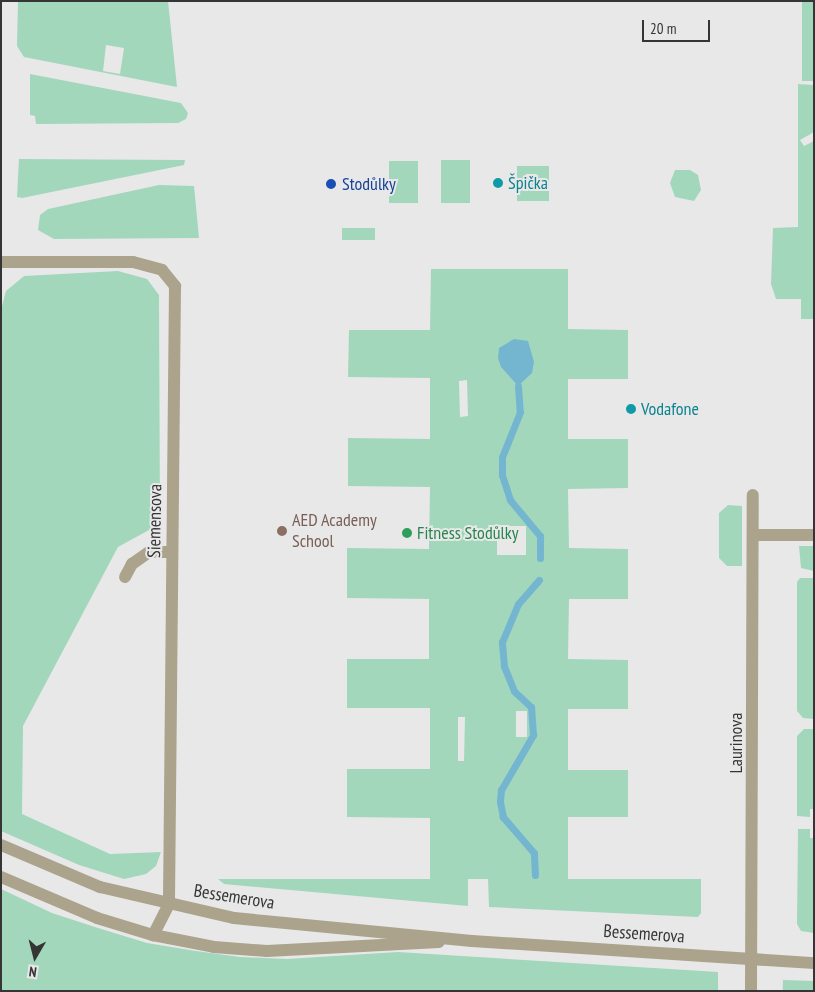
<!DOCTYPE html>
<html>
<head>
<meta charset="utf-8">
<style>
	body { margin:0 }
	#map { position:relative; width:815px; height:992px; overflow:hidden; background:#e8e8e9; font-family:"PT Sans Narrow",sans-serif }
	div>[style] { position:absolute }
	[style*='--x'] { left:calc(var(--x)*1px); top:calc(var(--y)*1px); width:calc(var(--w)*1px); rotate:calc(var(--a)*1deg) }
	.green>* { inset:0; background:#a2d7bc; transform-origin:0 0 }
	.water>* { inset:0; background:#74b6d0 }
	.stream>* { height:7px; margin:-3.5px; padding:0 3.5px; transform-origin:3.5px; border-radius:3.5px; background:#74b6d0 }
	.minor>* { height:12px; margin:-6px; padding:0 6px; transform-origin:6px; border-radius:6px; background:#aba38b }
	.dots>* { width:14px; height:14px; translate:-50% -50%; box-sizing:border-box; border:2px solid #e8e8e9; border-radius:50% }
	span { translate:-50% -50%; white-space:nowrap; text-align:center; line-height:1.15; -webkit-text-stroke:4px #e8e8e9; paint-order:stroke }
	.culture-label { font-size:18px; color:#0d838f }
	.left { translate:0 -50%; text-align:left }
	.transit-label { font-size:18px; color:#164399 }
	.street-label { font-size:18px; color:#353535 }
	.education-label { font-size:18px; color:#785e54 }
	.leisure-label { font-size:18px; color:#27864d }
	.frame { position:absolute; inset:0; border:2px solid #353535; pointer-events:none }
	.north { position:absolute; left:10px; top:932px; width:50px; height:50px; -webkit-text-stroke:4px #e8e8e9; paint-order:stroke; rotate:188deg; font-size:14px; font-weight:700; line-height:20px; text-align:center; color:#353535 }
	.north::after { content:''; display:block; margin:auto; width:18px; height:22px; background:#353535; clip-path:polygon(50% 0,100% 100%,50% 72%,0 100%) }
	.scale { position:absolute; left:642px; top:20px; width:68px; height:22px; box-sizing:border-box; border:2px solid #353535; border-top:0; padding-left:6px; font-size:15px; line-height:18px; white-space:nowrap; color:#353535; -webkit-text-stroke:4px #e8e8e9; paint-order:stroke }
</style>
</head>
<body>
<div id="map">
	<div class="green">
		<div style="clip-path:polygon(evenodd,18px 1px,168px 1px,177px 87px,24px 57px,17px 46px,18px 1px,106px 45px,124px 48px,120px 74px,103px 71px,106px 45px)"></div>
		<div style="left:802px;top:1px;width:12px;height:80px"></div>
		<div style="clip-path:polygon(30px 74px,181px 103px,188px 113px,186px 119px,178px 123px,36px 124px,35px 116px,30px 115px)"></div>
		<div style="clip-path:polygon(798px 84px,814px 85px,814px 132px,800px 140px,804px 146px,814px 141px,814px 319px,801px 319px,801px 299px,776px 299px,771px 284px,773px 228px,798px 227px)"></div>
		<div style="clip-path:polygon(19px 159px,185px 160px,184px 165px,22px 198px,17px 197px)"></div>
		<div style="left:441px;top:160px;width:29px;height:43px"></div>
		<div style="left:389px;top:161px;width:29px;height:42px"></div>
		<div style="left:517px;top:166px;width:32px;height:35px"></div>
		<div style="clip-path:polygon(675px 170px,690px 170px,698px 175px,701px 190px,694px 201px,675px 197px,670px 183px)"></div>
		<div style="clip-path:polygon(159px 185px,194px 186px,199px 238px,54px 239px,38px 230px,40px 215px,48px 209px)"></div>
		<div style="left:342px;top:228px;width:33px;height:12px"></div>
		<div style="clip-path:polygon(evenodd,431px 269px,568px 269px,568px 329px,628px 330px,628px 379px,568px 379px,568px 439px,628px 439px,628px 488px,568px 489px,569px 548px,628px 549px,628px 599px,569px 599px,568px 659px,628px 660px,628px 709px,568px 709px,568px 770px,628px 770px,628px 817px,568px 817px,568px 879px,701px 879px,701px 913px,698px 917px,489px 907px,488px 879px,468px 879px,468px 906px,224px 884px,218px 879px,430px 879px,430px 818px,347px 817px,347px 769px,430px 769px,430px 708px,347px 708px,347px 659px,429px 659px,429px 599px,347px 598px,347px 548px,429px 549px,430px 487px,348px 486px,348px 438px,430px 439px,430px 378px,348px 377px,349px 330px,430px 330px,431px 269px,467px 380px,468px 416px,460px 417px,459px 381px,467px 380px,431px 269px,497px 526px,526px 526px,526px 555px,497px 555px,497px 526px,431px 269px,516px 711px,527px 711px,527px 737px,516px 737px,516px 711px,431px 269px,458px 717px,465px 717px,464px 761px,458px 761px,458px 717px)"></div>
		<div style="clip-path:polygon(118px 271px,147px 279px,159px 295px,160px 524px,118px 547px,23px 726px,22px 814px,110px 854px,161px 852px,156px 866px,146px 874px,124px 879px,79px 865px,1px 831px,2px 306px,6px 291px,24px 276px)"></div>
		<div style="clip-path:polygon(728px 505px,742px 506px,742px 566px,727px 566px,719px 558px,719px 513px)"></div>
		<div style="clip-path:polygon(799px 546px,814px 546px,814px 571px,801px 568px)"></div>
		<div style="clip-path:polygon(800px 578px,814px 578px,814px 719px,803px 718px,797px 711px,797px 582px)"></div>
		<div style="clip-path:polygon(804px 729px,814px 729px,814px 809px,810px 809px,810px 817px,797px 816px,797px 736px)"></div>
		<div style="clip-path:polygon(798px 829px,810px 829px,810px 838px,814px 838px,814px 933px,801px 931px,797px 924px)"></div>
		<div style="clip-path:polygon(1px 889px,52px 913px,98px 928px,147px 943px,196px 951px,240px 957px,287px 959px,398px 952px,718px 972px,718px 991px,1px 991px)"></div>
		<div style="left:783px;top:980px;width:31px;height:11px;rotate:2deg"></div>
	</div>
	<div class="water">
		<div style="clip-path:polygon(514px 339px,528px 341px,534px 362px,532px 373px,518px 386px,501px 367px,498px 358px,499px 348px)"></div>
	</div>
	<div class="stream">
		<div style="--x:518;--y:386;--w:26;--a:86"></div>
		<div style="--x:520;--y:412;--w:48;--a:111.8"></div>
		<div style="--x:502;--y:457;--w:18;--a:90"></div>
		<div style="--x:502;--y:475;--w:26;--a:72"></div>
		<div style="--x:510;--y:500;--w:47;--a:50.2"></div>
		<div style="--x:540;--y:536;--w:22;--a:90"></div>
		<div style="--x:535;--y:875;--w:22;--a:-93"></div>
		<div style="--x:534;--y:853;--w:48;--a:-130.7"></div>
		<div style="--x:503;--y:817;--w:16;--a:-101"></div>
		<div style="--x:500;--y:801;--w:11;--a:-85"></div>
		<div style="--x:501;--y:790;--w:64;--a:-59.8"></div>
		<div style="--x:533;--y:735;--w:28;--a:-94"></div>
		<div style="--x:531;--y:707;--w:23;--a:-137"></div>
		<div style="--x:514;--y:691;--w:27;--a:-112"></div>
		<div style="--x:504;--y:666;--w:24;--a:-95"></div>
		<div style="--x:502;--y:642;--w:41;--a:-67.2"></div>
		<div style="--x:518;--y:604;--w:32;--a:-49"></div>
	</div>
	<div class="minor">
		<div style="--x:1;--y:262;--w:132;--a:0"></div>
		<div style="--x:133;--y:262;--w:30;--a:15"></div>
		<div style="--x:162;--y:270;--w:21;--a:51"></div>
		<div style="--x:175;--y:286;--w:618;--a:90.56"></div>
		<div style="--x:169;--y:904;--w:35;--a:117"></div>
		<div style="--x:753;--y:535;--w:61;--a:0"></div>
		<div style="--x:125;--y:577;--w:15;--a:-62"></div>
		<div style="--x:132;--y:564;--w:21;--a:-35"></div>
		<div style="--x:149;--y:552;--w:23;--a:0"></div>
		<div style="--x:1;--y:845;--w:108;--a:23"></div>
		<div style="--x:100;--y:887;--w:138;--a:13"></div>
		<div style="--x:234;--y:918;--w:239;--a:5.5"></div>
		<div style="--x:472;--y:941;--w:343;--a:3.7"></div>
		<div style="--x:1;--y:877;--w:104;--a:23.1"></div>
		<div style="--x:97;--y:918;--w:59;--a:16.9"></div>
		<div style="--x:153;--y:935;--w:62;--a:11.1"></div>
		<div style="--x:214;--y:947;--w:53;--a:4.3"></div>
		<div style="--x:267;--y:951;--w:172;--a:-3"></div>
		<div style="--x:751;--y:991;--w:496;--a:-89.8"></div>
	</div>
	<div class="dots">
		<div style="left:498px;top:183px;background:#0f9aa8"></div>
		<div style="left:331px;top:184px;background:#1a4fb4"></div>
		<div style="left:631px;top:409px;background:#0f9aa8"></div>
		<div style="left:282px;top:531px;background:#8d6e63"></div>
		<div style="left:407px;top:533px;background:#2e9e5b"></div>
	</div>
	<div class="culture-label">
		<span class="left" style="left:508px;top:183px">Špička</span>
		<span class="left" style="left:641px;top:409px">Vodafone</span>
	</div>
	<div class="transit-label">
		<span class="left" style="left:342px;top:184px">Stodůlky</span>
	</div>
	<div class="street-label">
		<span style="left:155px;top:521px;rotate:-89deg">Siemensova</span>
		<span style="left:736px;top:743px;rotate:-90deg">Laurinova</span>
		<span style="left:234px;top:897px;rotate:9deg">Bessemerova</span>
		<span style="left:644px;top:934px;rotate:4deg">Bessemerova</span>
	</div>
	<div class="education-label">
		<span class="left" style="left:292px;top:531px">AED Academy<br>School</span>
	</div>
	<div class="leisure-label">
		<span class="left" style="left:417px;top:533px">Fitness Stodůlky</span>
	</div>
	<div class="frame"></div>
	<div class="north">N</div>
	<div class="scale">20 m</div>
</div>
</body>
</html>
